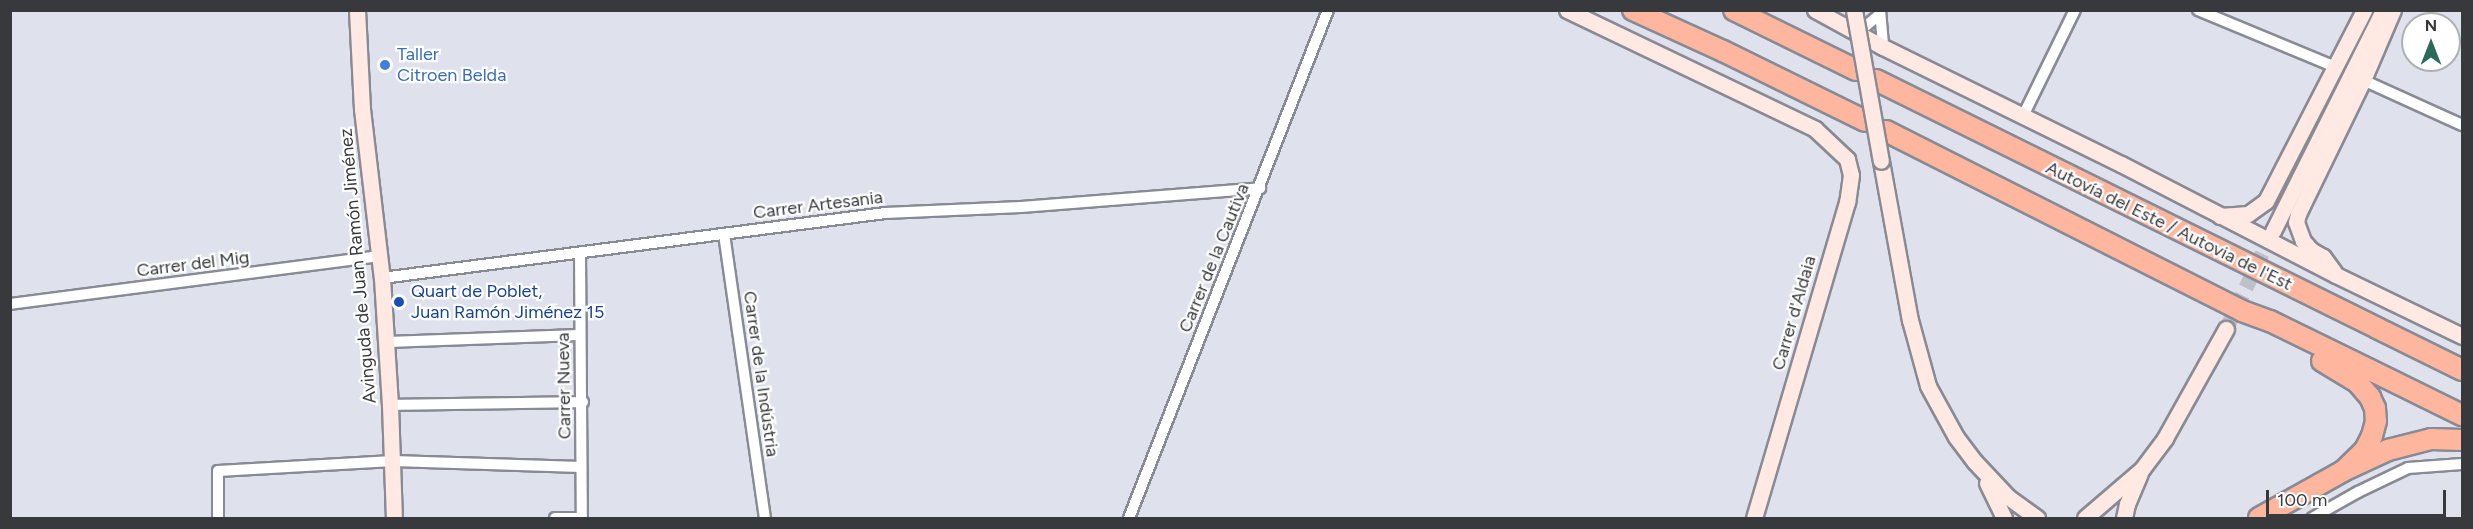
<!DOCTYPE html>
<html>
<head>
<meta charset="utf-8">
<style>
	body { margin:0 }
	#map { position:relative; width:2473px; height:529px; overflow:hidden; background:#dfe2ed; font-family:Figtree,sans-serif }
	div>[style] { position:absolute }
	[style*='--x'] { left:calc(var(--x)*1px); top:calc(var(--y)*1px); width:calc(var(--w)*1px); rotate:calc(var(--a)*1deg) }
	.secondary-tunnel>* { height:15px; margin-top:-7.5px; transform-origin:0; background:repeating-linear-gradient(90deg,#bec0ca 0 15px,transparent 0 23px) }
	.roads { filter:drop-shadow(2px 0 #888a94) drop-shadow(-2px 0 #888a94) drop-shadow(0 2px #888a94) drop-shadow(0 -2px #888a94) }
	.street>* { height:10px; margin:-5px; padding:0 5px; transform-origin:5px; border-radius:5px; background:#fff }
	.secondary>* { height:15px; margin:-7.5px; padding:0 7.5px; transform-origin:7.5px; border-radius:7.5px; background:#ffe9e2 }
	.highway>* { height:20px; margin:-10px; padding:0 10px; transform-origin:10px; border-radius:10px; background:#ffb69e }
	.bridges { filter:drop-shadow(2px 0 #888a94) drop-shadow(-2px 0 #888a94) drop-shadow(0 2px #888a94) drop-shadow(0 -2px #888a94) }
	.secondary-bridge>* { height:15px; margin:-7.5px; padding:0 7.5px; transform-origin:7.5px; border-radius:7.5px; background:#ffe9e2 }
	.dots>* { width:16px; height:16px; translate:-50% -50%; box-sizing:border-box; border:3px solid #fff; border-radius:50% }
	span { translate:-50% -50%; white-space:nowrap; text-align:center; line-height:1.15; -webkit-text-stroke:4.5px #fff; paint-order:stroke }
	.shop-label { font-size:18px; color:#366cbe }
	.left { translate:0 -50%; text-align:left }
	.street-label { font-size:18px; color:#38393d }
	.transit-label { font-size:18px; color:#164399 }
	.frame { position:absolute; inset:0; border:12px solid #38393d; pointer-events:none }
	.north { position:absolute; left:2401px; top:12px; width:60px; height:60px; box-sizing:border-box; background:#fff; border:2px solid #afb0b1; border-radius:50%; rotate:0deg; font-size:16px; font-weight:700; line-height:24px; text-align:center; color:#38393d }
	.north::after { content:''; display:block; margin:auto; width:21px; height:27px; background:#296a59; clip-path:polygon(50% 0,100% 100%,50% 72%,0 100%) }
	.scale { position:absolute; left:2266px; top:490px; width:180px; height:27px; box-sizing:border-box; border:3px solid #38393d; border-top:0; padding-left:8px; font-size:18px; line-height:21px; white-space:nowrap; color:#38393d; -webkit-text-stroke:4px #fff; paint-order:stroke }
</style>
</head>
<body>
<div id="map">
	<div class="secondary-tunnel">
		<div style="--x:2226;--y:329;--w:109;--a:-64.4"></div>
	</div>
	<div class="roads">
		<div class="street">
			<div style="--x:1880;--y:10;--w:37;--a:85"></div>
			<div style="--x:2198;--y:10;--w:146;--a:22.5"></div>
			<div style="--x:1850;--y:22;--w:17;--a:10"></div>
			<div style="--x:1867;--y:25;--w:16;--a:-40"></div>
			<div style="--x:2363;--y:80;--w:109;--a:24.4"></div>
			<div style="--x:2023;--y:116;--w:118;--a:-63.9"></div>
			<div style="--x:724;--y:234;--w:287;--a:81.8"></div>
			<div style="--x:580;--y:254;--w:264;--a:89.6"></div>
			<div style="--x:382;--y:278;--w:507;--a:-7.36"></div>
			<div style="--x:885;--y:213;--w:136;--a:-2.5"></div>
			<div style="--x:1021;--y:207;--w:240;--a:-4.5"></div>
			<div style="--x:10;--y:304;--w:372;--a:-7.4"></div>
			<div style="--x:386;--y:342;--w:194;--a:-2.1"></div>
			<div style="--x:390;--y:405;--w:193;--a:-0.9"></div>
			<div style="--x:218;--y:518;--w:47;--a:-90"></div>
			<div style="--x:218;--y:471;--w:175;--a:-3.3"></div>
			<div style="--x:393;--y:461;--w:188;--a:1.8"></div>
			<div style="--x:555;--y:518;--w:27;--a:0"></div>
			<div style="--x:1129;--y:518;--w:546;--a:-68.61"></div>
			<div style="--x:2312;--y:518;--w:53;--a:-29.5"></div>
			<div style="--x:2358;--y:492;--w:55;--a:-25.6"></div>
			<div style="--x:2408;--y:468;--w:54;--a:-4.2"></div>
		</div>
		<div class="secondary">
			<div style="--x:357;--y:10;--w:99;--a:87.1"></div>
			<div style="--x:362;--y:109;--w:170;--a:83.3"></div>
			<div style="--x:382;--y:278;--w:127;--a:86.4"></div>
			<div style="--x:390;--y:405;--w:113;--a:88"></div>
			<div style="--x:1567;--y:10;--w:275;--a:25.6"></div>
			<div style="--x:1815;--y:129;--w:44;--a:43.2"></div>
			<div style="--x:1847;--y:159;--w:16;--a:76"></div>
			<div style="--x:1851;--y:175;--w:27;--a:98"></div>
			<div style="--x:1847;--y:202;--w:329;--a:106.4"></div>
			<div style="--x:1815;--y:10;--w:77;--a:28.6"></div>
			<div style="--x:1883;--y:47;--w:265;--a:26.2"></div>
			<div style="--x:2121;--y:164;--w:242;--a:27.3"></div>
			<div style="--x:2336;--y:275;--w:140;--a:25.8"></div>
			<div style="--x:1881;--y:161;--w:162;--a:79.7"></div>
			<div style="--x:1910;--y:320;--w:68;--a:74.7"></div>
			<div style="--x:1928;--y:386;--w:58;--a:61.2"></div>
			<div style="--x:1956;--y:437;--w:31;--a:53"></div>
			<div style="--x:1975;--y:462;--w:48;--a:46.7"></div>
			<div style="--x:2008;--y:497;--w:36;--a:36"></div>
			<div style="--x:2220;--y:216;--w:28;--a:-4"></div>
			<div style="--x:2248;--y:214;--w:22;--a:-36"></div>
			<div style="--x:2266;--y:201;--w:215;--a:-62.8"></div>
			<div style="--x:2273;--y:231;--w:247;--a:-63.5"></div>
			<div style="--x:2334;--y:272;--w:19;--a:-126"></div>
			<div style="--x:2323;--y:257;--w:14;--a:-150"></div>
			<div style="--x:2311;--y:250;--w:12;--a:-132"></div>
			<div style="--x:2303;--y:241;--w:20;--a:-110"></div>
			<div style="--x:2296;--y:222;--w:8;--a:-76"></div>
			<div style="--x:2298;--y:214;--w:149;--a:-64.1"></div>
			<div style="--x:2363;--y:80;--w:76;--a:-66.8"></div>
			<div style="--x:1987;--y:483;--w:39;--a:64"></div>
			<div style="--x:2085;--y:518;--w:75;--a:-40.7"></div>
			<div style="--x:2142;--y:469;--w:39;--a:-53"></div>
			<div style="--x:2165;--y:438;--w:125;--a:-60.8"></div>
			<div style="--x:2124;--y:518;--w:14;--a:-78"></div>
			<div style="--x:2127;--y:504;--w:33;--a:-67"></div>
		</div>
		<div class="highway">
			<div style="--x:1633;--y:10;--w:99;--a:24.5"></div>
			<div style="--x:1723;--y:51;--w:158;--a:26.2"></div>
			<div style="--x:1734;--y:10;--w:136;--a:26.2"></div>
			<div style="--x:1876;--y:80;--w:654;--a:26.33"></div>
			<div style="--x:1886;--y:131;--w:399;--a:26.8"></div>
			<div style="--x:2242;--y:311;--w:30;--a:20"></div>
			<div style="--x:2270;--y:321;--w:214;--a:26.1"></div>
			<div style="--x:2322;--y:361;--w:41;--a:31"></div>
			<div style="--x:2357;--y:382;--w:20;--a:49"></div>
			<div style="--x:2370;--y:397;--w:12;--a:66"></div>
			<div style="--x:2375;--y:408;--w:13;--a:86"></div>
			<div style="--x:2376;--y:421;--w:16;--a:105"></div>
			<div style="--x:2372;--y:436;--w:16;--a:117"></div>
			<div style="--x:2365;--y:450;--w:30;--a:136"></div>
			<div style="--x:2259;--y:518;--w:96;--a:-29.2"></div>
			<div style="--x:2343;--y:471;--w:50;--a:-25"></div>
			<div style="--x:2388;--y:450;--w:44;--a:-14.3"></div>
			<div style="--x:2431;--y:439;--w:31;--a:2"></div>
		</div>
	</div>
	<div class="bridges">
		<div class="secondary-bridge">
			<div style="--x:1854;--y:10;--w:153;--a:79.9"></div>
		</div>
	</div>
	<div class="dots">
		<div style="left:385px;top:65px;background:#3f7fe0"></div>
		<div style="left:399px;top:302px;background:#1a4fb4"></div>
	</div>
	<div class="shop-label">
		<span class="left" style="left:397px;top:65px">Taller<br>Citroen Belda</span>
	</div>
	<div class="street-label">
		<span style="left:818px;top:205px;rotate:-7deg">Carrer Artesania</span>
		<span style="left:2169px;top:226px;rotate:26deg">Autovía del Este / Autovia de l'Est</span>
		<span style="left:1214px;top:258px;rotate:-68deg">Carrer de la Cautiva</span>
		<span style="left:193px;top:264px;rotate:-7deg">Carrer del Mig</span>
		<span style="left:358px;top:266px;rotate:-95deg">Avinguda de Juan Ramón Jiménez</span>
		<span style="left:1794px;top:313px;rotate:-74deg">Carrer d'Aldaia</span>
		<span style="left:761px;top:374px;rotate:82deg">Carrer de la Indústria</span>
		<span style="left:564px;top:386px;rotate:-91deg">Carrer Nueva</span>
	</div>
	<div class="transit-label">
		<span class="left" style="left:411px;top:302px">Quart de Poblet,<br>Juan Ramón Jiménez 15</span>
	</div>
	<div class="frame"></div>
	<div class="north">N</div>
	<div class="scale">100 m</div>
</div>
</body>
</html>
